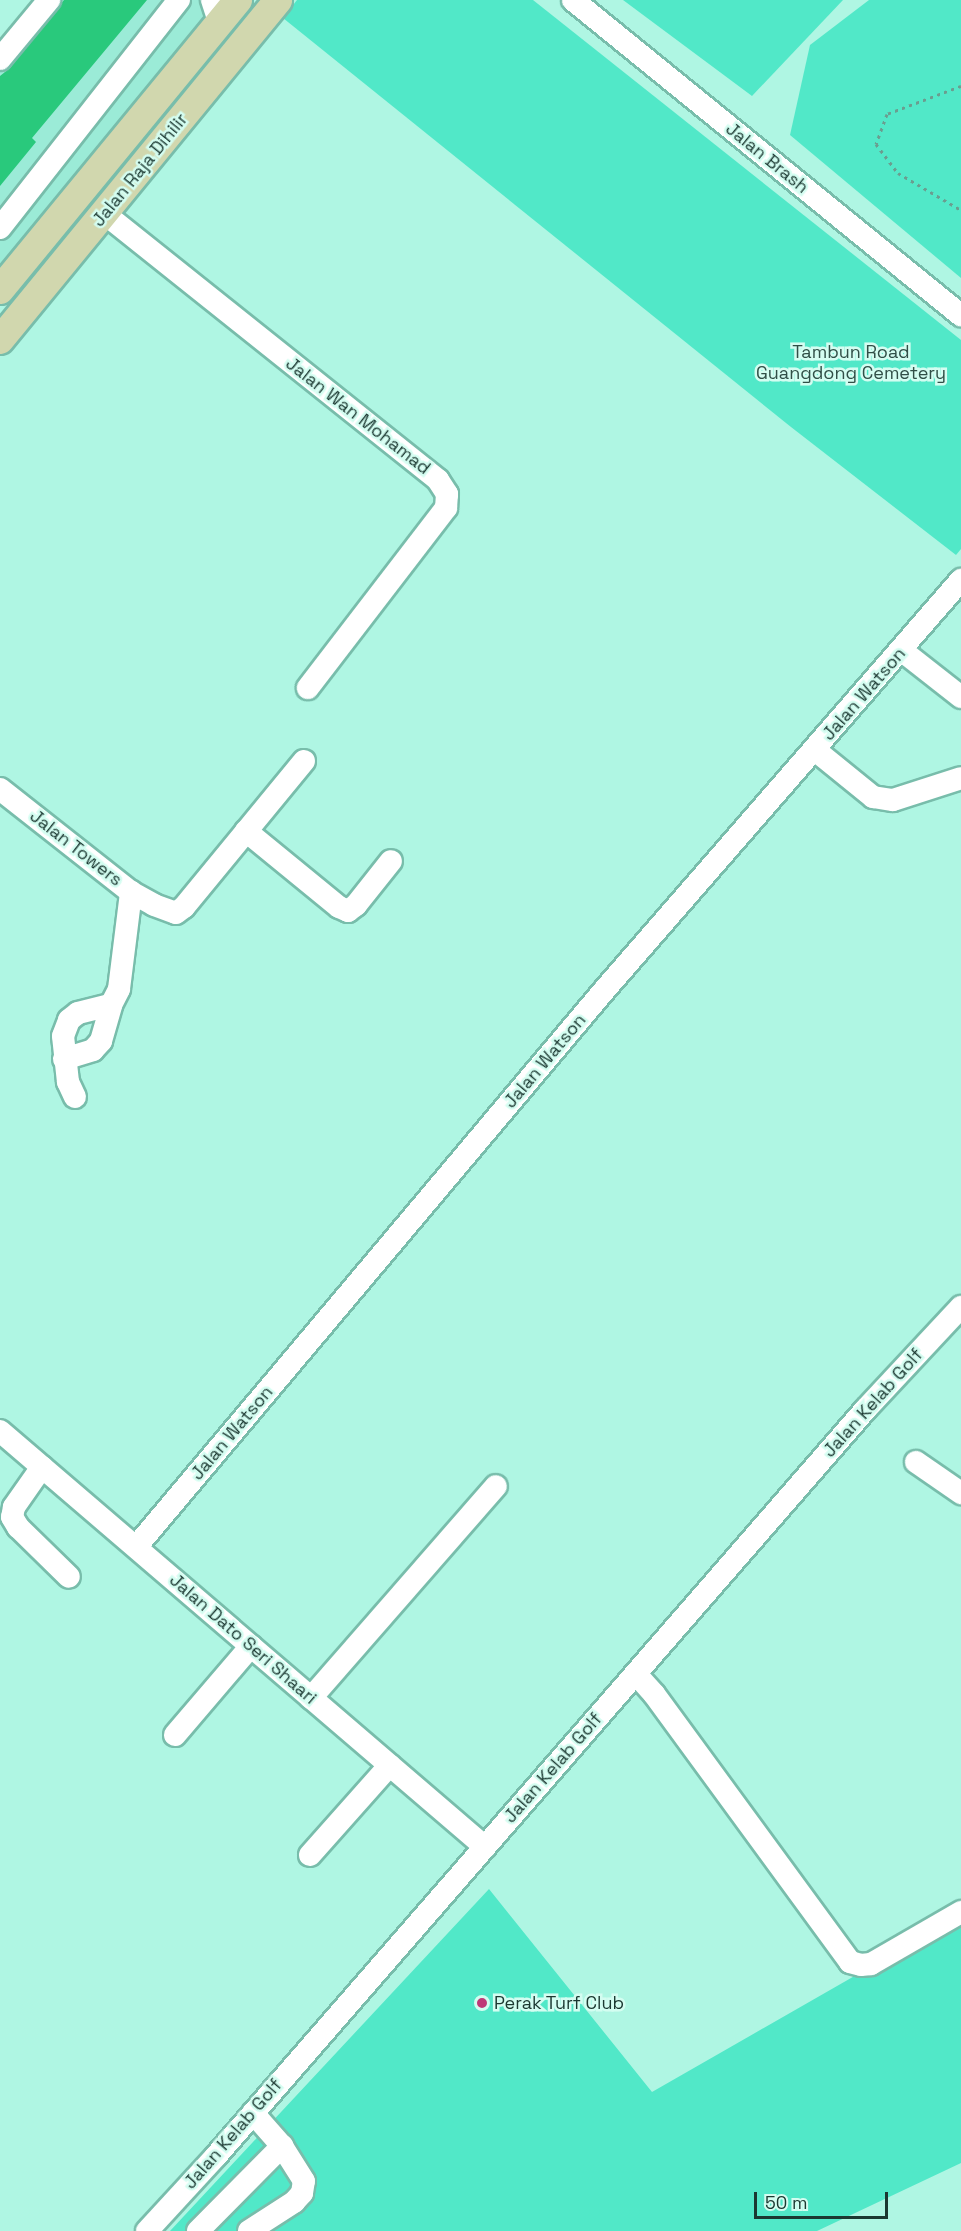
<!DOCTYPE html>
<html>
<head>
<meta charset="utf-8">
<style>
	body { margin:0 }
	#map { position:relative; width:961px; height:2231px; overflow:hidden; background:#aff6e3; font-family:"Space Grotesk",sans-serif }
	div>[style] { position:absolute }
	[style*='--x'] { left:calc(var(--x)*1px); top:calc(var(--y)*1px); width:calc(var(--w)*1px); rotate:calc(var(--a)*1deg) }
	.built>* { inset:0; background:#9bebd7 }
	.green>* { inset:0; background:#51e8c8 }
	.building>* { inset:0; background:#29c97c }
	.path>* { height:3px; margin-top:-1.5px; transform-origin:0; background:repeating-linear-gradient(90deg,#6a9e90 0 3px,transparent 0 7.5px) }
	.roads { filter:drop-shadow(2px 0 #78bdab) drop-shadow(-2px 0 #78bdab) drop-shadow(0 2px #78bdab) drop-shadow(0 -2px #78bdab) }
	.minor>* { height:22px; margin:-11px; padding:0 11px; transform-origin:11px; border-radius:11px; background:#fff }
	.major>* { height:28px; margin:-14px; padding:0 14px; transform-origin:14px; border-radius:14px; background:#d1d7ae }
	.dots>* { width:16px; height:16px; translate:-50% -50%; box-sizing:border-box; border:3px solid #d4fdf1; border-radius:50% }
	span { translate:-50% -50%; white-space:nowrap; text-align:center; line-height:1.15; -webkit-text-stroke:5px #d4fdf1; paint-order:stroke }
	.street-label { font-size:18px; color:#1b3831 }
	.park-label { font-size:18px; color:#304f47 }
	.poi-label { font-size:18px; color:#1b3831 }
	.left { translate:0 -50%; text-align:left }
	.scale { position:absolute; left:754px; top:2192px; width:134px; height:27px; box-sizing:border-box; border:3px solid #1b3831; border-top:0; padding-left:8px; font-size:18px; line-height:21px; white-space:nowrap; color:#1b3831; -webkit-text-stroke:4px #d4fdf1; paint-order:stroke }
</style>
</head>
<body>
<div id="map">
	<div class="built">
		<div style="clip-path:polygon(35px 0,218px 0,0 266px,0 42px)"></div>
	</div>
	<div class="green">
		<div style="clip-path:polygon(297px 0,533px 0,961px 340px,961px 549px,956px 555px,791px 427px,283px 18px)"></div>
		<div style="clip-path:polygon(623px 0,843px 0,752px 96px)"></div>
		<div style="clip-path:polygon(869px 0,961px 0,961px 278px,790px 135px,810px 45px)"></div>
		<div style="clip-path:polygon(489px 1889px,652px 2092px,961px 1915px,961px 2163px,817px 2231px,170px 2231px)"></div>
	</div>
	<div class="building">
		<div style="clip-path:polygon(64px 0,147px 0,32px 138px,36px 142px,0 186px,0 76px,10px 68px)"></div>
	</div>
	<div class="path">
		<div style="--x:961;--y:86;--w:79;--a:159.3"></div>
		<div style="--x:887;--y:114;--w:32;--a:110"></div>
		<div style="--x:876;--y:144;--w:36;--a:53"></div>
		<div style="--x:898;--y:173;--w:73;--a:30.4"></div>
	</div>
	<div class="roads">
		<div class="minor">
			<div style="--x:212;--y:0;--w:23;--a:72"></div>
			<div style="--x:573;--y:0;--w:500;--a:39.1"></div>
			<div style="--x:0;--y:59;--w:77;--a:-50.3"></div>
			<div style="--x:105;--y:214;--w:426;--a:38.6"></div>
			<div style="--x:438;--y:480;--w:17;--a:57"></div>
			<div style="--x:447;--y:494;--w:14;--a:94"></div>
			<div style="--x:446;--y:508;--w:227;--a:127.5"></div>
			<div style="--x:0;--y:228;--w:290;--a:-51.9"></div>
			<div style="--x:901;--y:650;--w:76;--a:38.1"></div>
			<div style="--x:815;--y:750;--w:75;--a:39"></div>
			<div style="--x:873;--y:797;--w:20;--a:9"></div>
			<div style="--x:893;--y:800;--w:71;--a:-17.9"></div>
			<div style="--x:0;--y:789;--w:167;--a:38.2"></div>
			<div style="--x:131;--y:892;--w:26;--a:29"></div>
			<div style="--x:154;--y:905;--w:23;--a:20"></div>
			<div style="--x:176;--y:913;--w:10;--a:-37"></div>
			<div style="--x:184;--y:907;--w:189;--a:-50.6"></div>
			<div style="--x:246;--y:831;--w:120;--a:39.3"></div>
			<div style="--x:339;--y:907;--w:10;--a:24"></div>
			<div style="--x:348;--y:911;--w:10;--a:-37"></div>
			<div style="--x:356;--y:905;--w:56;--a:-51.5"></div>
			<div style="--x:64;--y:1059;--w:30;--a:-17"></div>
			<div style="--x:93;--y:1050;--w:12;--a:-48"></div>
			<div style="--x:101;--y:1041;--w:37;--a:-74"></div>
			<div style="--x:75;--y:1097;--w:17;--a:-115"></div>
			<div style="--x:68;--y:1082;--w:46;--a:-96.2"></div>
			<div style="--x:63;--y:1036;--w:17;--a:-69"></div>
			<div style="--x:69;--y:1020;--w:11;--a:-38"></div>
			<div style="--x:78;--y:1013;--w:34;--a:-14"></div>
			<div style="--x:111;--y:1005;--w:18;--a:-63"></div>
			<div style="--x:119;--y:989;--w:98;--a:-82.9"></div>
			<div style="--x:0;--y:1431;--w:639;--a:40.62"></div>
			<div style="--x:916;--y:1462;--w:55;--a:34.6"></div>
			<div style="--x:42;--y:1467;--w:49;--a:125"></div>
			<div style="--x:14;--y:1507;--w:10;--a:101"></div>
			<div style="--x:12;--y:1517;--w:12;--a:59"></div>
			<div style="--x:18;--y:1527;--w:71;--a:44.4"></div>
			<div style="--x:136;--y:1547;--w:723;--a:-49.94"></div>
			<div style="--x:601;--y:994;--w:549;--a:-48.99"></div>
			<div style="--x:636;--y:1674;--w:27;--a:48"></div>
			<div style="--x:654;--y:1694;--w:332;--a:53.8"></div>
			<div style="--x:850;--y:1962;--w:11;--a:15"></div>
			<div style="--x:861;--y:1965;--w:10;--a:-6"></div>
			<div style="--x:871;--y:1964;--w:104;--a:-30"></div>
			<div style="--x:311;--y:1698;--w:281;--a:-48.9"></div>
			<div style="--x:175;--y:1735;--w:117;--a:-49.5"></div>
			<div style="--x:310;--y:1855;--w:120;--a:-48.4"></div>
			<div style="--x:147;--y:2231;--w:102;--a:-47.4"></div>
			<div style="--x:216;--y:2156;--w:989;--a:-48.98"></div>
			<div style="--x:865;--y:1410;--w:141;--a:-47"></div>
			<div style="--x:198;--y:2231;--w:120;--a:-45.3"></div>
			<div style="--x:249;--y:2231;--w:54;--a:-32.8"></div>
			<div style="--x:294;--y:2202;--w:12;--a:-48"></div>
			<div style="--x:302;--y:2193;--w:12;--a:-81"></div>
			<div style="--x:304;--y:2181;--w:41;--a:-122.2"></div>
			<div style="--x:282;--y:2146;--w:44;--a:-131.3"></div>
		</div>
		<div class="major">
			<div style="--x:0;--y:290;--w:375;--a:-50.6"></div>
			<div style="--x:0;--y:340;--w:439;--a:-50.7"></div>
		</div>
	</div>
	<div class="dots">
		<div style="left:482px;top:2003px;background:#bf3877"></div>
	</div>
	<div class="street-label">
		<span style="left:767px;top:158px;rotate:39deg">Jalan Brash</span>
		<span style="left:140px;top:170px;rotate:-51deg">Jalan Raja Dihilir</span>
		<span style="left:358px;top:416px;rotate:38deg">Jalan Wan Mohamad</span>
		<span style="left:864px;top:694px;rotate:-49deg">Jalan Watson</span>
		<span style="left:76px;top:848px;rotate:38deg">Jalan Towers</span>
		<span style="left:545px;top:1061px;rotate:-50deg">Jalan Watson</span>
		<span style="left:873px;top:1403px;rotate:-48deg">Jalan Kelab Golf</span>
		<span style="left:232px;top:1433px;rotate:-50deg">Jalan Watson</span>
		<span style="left:243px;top:1639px;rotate:41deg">Jalan Dato Seri Shaari</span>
		<span style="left:553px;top:1768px;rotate:-49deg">Jalan Kelab Golf</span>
		<span style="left:233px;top:2134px;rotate:-49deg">Jalan Kelab Golf</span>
	</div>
	<div class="park-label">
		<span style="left:851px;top:363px">Tambun Road<br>Guangdong Cemetery</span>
	</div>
	<div class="poi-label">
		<span class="left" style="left:494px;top:2003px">Perak Turf Club</span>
	</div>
	<div class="scale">50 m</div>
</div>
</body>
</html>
